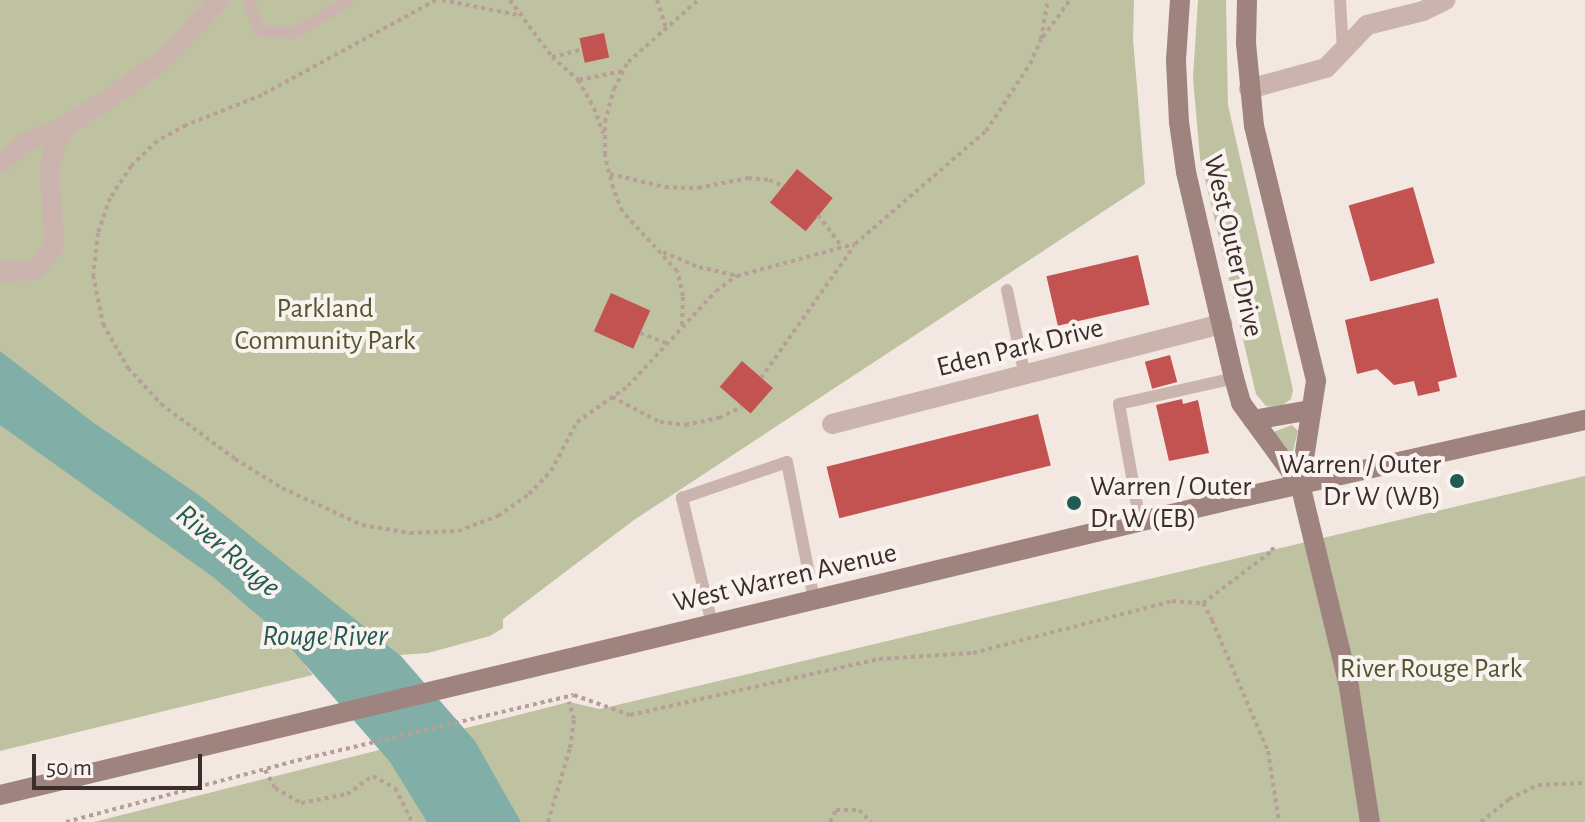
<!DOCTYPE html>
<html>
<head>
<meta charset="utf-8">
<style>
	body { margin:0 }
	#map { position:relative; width:1585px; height:822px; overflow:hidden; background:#f3e7e1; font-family:"Alegreya Sans",sans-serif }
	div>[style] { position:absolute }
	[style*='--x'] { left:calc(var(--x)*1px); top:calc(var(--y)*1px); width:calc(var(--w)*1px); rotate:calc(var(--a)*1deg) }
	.green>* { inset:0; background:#bec2a1 }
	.water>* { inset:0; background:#81afa7 }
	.building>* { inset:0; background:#c25350; transform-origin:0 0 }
	.path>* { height:4px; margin-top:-2px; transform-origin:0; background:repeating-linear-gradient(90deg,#b79e97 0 4px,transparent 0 8px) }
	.service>* { height:12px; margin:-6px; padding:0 6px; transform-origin:6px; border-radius:6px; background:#cbb4ad }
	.minor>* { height:20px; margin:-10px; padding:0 10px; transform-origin:10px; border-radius:10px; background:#cbb4ad }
	.secondary>* { height:20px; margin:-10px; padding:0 10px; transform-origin:10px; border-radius:10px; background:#9f837e }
	.dots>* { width:22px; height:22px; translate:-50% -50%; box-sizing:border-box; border:4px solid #faf2ee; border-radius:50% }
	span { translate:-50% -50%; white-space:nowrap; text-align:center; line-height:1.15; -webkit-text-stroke:8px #faf2ee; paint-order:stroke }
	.street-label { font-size:28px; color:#3a2d2b }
	.park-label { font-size:28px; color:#525730 }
	.poi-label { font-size:28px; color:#3a2d2b }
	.right { translate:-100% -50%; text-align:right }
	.left { translate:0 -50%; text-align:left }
	.water-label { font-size:30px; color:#225b52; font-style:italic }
	.scale { position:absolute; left:32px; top:754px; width:170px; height:36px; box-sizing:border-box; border:4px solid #3a2d2b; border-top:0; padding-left:10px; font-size:24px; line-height:28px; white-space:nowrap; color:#3a2d2b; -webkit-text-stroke:6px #faf2ee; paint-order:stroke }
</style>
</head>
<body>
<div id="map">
	<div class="green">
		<div style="clip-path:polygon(0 0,1134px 0,1133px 39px,1145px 184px,634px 520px,503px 619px,503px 628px,490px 636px,428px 653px,400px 655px,388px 645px,305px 665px,313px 675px,0 751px)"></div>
		<div style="clip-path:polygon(1198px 0,1226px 0,1228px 105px,1293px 390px,1291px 399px,1280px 407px,1266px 406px,1256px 394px,1200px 158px,1193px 78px)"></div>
		<div style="clip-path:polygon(1292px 425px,1298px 431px,1292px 455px,1288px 456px,1271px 433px)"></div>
		<div style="clip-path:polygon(1585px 476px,1585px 822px,94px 822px,569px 702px,600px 709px)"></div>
	</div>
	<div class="water">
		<div style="clip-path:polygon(0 351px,94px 423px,203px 498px,400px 655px,475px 741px,521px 822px,427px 822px,390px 762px,274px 629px,213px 577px,0 425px)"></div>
	</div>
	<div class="building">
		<div style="left:604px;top:33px;width:25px;height:25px;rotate:78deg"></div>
		<div style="left:797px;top:169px;width:46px;height:43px;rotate:39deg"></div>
		<div style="left:1413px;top:187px;width:79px;height:67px;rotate:74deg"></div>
		<div style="left:1138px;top:255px;width:51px;height:94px;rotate:77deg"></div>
		<div style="left:611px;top:293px;width:43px;height:42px;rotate:24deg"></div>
		<div style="clip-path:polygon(1438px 298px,1457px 377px,1438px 382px,1440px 391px,1418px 396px,1414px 381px,1394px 385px,1377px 369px,1357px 374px,1345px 320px)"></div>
		<div style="left:1170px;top:355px;width:28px;height:26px;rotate:75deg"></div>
		<div style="left:742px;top:361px;width:41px;height:34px;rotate:41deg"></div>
		<div style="clip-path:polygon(1182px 399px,1183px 404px,1198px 400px,1209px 453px,1169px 461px,1156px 405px)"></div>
		<div style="left:1038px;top:414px;width:53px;height:218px;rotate:76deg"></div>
	</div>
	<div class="path">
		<div style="--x:436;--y:0;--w:198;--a:151.4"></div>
		<div style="--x:262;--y:95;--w:82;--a:158.5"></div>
		<div style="--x:186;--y:125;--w:33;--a:151"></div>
		<div style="--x:157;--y:141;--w:36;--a:136"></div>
		<div style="--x:131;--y:166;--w:38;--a:123"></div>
		<div style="--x:110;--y:198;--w:37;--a:109"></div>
		<div style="--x:98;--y:233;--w:42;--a:96.8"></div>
		<div style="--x:93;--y:275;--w:50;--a:78.5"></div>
		<div style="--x:103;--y:324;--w:51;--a:60.4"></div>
		<div style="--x:128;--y:368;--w:49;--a:47.5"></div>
		<div style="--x:161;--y:404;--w:92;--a:36.6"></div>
		<div style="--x:235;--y:459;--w:55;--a:31.7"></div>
		<div style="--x:282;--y:488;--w:88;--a:24.8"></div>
		<div style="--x:362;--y:525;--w:49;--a:9.5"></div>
		<div style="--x:410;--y:533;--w:48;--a:-2.4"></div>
		<div style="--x:458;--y:531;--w:43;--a:-20.6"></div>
		<div style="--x:498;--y:516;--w:38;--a:-35"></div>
		<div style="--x:529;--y:494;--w:32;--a:-46"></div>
		<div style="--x:551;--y:471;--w:55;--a:-62"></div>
		<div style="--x:577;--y:422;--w:62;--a:-35.2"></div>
		<div style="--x:628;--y:386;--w:129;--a:-47.2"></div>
		<div style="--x:716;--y:291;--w:26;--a:-36"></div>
		<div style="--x:737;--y:276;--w:122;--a:-15.2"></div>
		<div style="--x:855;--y:244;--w:173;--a:-40.8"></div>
		<div style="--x:986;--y:131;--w:80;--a:-56.7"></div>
		<div style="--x:1030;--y:64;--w:27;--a:-66"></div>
		<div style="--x:1041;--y:39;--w:40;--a:-80"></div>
		<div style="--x:442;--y:0;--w:77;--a:11.2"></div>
		<div style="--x:510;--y:0;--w:71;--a:53.6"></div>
		<div style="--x:552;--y:57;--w:35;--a:41"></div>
		<div style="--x:578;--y:80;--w:32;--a:60"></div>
		<div style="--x:594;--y:108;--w:27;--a:70"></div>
		<div style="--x:657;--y:0;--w:29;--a:72"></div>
		<div style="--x:1043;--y:37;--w:46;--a:-53.9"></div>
		<div style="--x:552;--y:57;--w:30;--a:-14"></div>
		<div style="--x:579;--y:80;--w:45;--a:-11.6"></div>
		<div style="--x:610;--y:174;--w:57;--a:13.3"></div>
		<div style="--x:665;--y:187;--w:33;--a:2"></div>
		<div style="--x:698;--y:188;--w:51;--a:-11.3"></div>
		<div style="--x:748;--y:178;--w:21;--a:5"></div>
		<div style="--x:769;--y:180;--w:15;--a:23"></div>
		<div style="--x:818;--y:215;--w:40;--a:53"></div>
		<div style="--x:663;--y:252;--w:39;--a:23"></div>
		<div style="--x:699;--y:267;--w:39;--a:13"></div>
		<div style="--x:682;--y:325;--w:29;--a:-88"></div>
		<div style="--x:683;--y:296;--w:26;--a:-103"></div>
		<div style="--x:677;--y:271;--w:81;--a:-132.5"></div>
		<div style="--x:622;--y:211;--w:25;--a:-111"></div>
		<div style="--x:613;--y:188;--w:34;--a:-104"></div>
		<div style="--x:605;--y:155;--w:33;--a:-90"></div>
		<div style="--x:605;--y:122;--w:34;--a:-75"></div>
		<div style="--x:614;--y:89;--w:30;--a:-63"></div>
		<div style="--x:628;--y:62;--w:94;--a:-41.5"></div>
		<div style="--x:640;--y:333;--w:30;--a:21"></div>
		<div style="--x:761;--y:378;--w:161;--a:-54.8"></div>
		<div style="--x:612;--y:397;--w:54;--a:27.5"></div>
		<div style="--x:660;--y:422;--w:25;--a:7"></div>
		<div style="--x:685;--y:425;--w:35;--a:-12"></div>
		<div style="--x:719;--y:418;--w:25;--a:-26"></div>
		<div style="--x:1203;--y:603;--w:86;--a:-37"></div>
		<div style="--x:1272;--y:551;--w:6;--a:-72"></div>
		<div style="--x:265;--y:770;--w:21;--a:61"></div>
		<div style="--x:275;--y:788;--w:30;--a:30"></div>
		<div style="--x:301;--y:803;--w:47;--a:-11.1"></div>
		<div style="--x:347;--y:794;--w:32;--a:-35"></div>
		<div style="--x:373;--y:776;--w:25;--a:29"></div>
		<div style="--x:395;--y:788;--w:38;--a:63"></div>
		<div style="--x:66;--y:822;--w:249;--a:-14.9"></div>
		<div style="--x:307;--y:758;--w:274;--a:-13.3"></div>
		<div style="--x:574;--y:695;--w:59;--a:19.7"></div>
		<div style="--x:630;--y:715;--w:255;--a:-12.7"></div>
		<div style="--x:879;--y:659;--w:94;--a:-3.7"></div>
		<div style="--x:973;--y:653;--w:206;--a:-14.6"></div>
		<div style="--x:1172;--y:601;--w:31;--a:4"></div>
		<div style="--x:1203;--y:603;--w:19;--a:62"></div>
		<div style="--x:1212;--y:620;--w:142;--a:66.9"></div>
		<div style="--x:1268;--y:751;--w:72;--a:81.2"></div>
		<div style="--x:548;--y:822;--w:77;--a:-73.4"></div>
		<div style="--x:570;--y:748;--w:29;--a:-82"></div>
		<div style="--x:574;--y:719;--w:18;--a:-106"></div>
		<div style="--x:830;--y:822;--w:13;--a:-63"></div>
		<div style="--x:836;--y:810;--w:23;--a:0"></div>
		<div style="--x:859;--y:810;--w:17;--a:45"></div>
		<div style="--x:1481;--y:822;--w:36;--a:-39"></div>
		<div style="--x:1509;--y:799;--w:32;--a:-26"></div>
		<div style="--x:1538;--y:785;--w:47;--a:-2.4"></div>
	</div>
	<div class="service">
		<div style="--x:248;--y:0;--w:33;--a:70"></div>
		<div style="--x:259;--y:31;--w:36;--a:3"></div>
		<div style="--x:295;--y:33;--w:63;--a:-31.4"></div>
		<div style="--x:1340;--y:0;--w:50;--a:86.6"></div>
		<div style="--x:1007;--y:290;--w:88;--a:78.2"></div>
		<div style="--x:1140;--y:522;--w:120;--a:-100.1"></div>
		<div style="--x:1119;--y:404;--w:118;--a:-12.7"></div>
		<div style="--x:712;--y:624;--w:130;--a:-103.4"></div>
		<div style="--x:682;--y:498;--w:111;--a:-18.9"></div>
		<div style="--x:787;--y:462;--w:141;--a:78.9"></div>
	</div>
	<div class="minor">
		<div style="--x:1249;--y:89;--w:80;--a:-15.3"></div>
		<div style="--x:1326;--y:68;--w:59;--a:-46.4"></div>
		<div style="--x:1367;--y:25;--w:58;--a:-14"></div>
		<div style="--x:1423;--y:11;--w:25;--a:-26"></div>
		<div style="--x:0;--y:163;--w:32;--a:-39"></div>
		<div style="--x:25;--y:143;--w:44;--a:-22.5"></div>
		<div style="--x:66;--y:126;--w:59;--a:-32.6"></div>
		<div style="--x:116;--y:94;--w:59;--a:-36.1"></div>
		<div style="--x:164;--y:59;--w:81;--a:-47"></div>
		<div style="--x:0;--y:268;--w:9;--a:36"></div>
		<div style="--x:7;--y:273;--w:29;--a:-8"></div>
		<div style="--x:36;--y:269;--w:29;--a:-52"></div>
		<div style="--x:54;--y:246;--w:77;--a:-93"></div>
		<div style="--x:50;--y:169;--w:21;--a:-79"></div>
		<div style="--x:54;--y:148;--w:25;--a:-61"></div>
		<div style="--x:832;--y:424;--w:403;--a:-14.4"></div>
	</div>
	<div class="secondary">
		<div style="--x:1180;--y:0;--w:61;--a:93.8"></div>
		<div style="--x:1176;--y:61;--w:61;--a:87.2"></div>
		<div style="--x:1179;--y:122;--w:50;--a:82"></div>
		<div style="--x:1186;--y:172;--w:212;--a:76.9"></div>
		<div style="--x:1234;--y:378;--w:26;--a:74"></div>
		<div style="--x:1241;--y:403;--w:100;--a:53.9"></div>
		<div style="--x:1247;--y:0;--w:43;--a:91.3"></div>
		<div style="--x:1246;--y:43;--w:83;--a:84.5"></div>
		<div style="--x:1254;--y:126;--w:262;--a:76.3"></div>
		<div style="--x:1316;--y:381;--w:104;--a:98.8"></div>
		<div style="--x:1300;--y:484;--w:209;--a:76.4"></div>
		<div style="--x:1349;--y:687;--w:137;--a:81.2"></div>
		<div style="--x:1253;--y:420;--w:59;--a:-9.8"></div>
		<div style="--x:0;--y:795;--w:1269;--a:-13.49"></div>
		<div style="--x:1234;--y:499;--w:360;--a:-12.7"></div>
	</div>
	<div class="dots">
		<div style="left:1457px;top:481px;background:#225b52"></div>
		<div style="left:1074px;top:503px;background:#225b52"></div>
	</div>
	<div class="street-label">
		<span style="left:1233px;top:246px;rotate:77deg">West Outer Drive</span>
		<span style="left:1020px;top:348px;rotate:-14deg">Eden Park Drive</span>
		<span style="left:785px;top:578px;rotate:-13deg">West Warren Avenue</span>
	</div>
	<div class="park-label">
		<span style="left:325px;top:325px">Parkland<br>Community Park</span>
		<span style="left:1431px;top:669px">River Rouge Park</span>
	</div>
	<div class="poi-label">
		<span class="right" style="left:1441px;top:481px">Warren / Outer<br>Dr W (WB)</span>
		<span class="left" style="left:1090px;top:503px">Warren / Outer<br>Dr W (EB)</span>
	</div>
	<div class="water-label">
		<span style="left:228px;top:551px;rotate:40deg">River Rouge</span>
		<span style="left:325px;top:636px">Rouge River</span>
	</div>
	<div class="scale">50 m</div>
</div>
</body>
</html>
